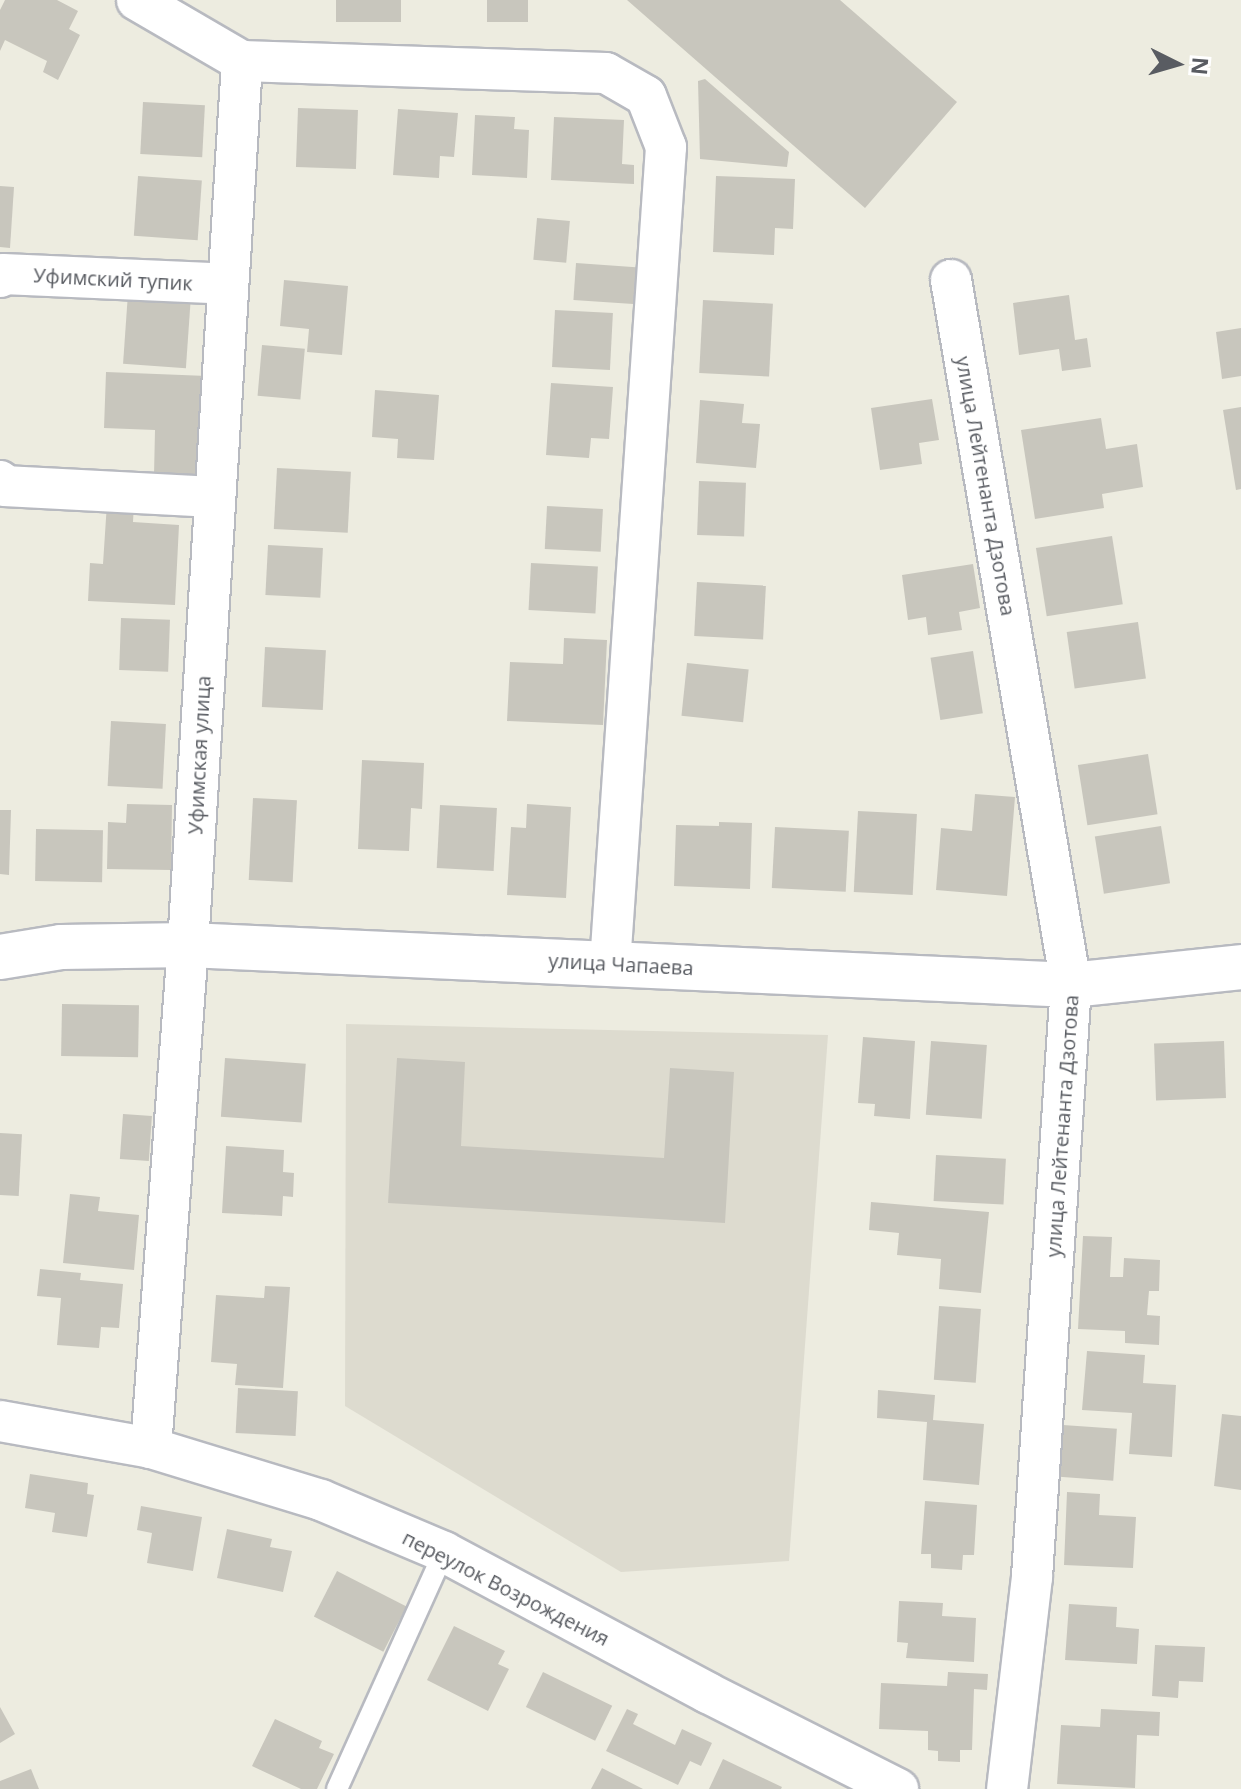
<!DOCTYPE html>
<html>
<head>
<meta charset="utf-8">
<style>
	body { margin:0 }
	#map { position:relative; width:1241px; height:1789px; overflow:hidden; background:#edece0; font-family:"Open Sans",sans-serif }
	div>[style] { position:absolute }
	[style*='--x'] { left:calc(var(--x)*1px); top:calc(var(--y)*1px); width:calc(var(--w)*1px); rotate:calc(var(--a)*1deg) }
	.education>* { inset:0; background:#dddbcf }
	.building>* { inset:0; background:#c8c6bd; transform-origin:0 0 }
	.roads { filter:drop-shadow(2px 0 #b8bac0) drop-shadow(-2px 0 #b8bac0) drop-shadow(0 2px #b8bac0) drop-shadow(0 -2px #b8bac0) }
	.service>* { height:20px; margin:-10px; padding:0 10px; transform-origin:10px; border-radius:10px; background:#fff }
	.minor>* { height:40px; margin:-20px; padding:0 20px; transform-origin:20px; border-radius:20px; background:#fff }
	.tertiary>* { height:44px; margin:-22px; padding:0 22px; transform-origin:22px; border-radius:22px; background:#fff }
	span { translate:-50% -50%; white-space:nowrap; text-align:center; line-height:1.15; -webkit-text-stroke:6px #fff; paint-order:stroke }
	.street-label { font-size:20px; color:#595c62 }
	.north { position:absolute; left:1137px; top:24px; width:80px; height:80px; -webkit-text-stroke:6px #fff; paint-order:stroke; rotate:95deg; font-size:22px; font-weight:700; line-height:32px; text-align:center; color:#595c62 }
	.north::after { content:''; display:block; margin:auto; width:28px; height:36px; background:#595c62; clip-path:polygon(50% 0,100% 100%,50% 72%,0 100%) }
</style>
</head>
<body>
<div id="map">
	<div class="education">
		<div style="clip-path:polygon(346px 1024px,828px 1035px,789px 1561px,621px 1572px,345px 1406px)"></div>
	</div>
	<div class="building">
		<div style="clip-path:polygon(5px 0,57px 0,78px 11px,69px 29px,80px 35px,58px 80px,43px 72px,47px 61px,5px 40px,0 51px,0 10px)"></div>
		<div style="left:336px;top:0;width:65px;height:22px"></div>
		<div style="left:487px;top:0;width:41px;height:22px"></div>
		<div style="clip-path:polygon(627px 0,840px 0,957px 102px,865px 208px)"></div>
		<div style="clip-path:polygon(705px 79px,789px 152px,787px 167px,700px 159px,698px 81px)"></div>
		<div style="left:143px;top:102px;width:62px;height:52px;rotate:3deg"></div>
		<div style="left:298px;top:108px;width:60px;height:59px;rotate:2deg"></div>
		<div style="clip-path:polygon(398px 109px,458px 113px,454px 157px,440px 156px,439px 178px,393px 175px)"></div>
		<div style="clip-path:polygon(475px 115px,515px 117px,514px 129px,529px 130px,527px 178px,472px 175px)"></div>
		<div style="clip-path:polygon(554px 117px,624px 120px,622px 164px,634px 165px,634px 184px,551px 180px)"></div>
		<div style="left:138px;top:176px;width:64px;height:60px;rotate:4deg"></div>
		<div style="clip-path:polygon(716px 176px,795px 179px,793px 229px,775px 228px,774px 255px,713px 252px)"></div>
		<div style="clip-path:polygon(0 186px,14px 187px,10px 248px,0 247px)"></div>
		<div style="left:537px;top:218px;width:33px;height:42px;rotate:5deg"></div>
		<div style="left:576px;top:263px;width:60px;height:37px;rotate:4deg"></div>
		<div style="clip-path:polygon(284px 280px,348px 286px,342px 355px,307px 352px,309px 329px,280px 326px)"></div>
		<div style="left:128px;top:293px;width:63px;height:71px;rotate:4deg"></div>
		<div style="clip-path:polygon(1069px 295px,1075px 340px,1087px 338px,1091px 367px,1062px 371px,1059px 349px,1019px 355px,1013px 303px)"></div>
		<div style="left:703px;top:300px;width:70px;height:73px;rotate:3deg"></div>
		<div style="left:555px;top:310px;width:58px;height:57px;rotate:3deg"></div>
		<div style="clip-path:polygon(1241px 328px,1241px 376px,1222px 379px,1216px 332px)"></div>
		<div style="left:262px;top:345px;width:43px;height:51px;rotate:5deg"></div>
		<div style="clip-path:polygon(106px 372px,207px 376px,203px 477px,154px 475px,155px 430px,104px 428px)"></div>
		<div style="clip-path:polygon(551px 383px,613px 387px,609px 439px,591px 438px,589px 458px,546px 455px)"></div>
		<div style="clip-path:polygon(375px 390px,439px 395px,434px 460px,397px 458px,398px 439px,372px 437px)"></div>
		<div style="clip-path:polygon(932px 399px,939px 440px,919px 443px,922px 464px,880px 470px,871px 408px)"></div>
		<div style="clip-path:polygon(700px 400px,744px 404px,742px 423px,760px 424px,756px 468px,696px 463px)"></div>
		<div style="clip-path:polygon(1241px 407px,1241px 489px,1236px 490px,1223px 410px)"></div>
		<div style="clip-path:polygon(1101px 418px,1106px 449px,1137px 444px,1143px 487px,1102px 494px,1104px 508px,1035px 519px,1021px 430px)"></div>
		<div style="left:277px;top:468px;width:74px;height:61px;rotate:3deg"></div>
		<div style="left:699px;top:481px;width:47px;height:54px;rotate:2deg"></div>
		<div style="clip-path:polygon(107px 503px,134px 504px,133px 522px,179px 525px,175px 605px,88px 601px,90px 563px,103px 564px)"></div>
		<div style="left:547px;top:506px;width:56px;height:43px;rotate:3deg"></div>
		<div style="left:1112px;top:536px;width:69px;height:77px;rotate:81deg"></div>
		<div style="left:268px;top:545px;width:55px;height:50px;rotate:3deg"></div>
		<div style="left:531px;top:563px;width:67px;height:47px;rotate:3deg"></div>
		<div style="clip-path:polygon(973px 564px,980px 608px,959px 612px,962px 630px,928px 635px,926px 617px,908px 620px,902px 575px)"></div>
		<div style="left:697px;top:582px;width:69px;height:54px;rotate:3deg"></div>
		<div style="left:121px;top:618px;width:49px;height:52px;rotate:2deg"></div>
		<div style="left:1138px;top:622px;width:57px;height:72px;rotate:82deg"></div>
		<div style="clip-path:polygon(564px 638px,607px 640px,603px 725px,507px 721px,510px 662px,563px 664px)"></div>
		<div style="left:265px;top:647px;width:61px;height:60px;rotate:3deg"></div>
		<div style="left:973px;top:651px;width:63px;height:43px;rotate:81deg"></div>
		<div style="left:687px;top:663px;width:62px;height:53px;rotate:6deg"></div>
		<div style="left:111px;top:721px;width:55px;height:65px;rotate:3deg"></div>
		<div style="left:1148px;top:754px;width:61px;height:71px;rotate:81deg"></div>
		<div style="clip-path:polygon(362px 760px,424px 763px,422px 809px,411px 808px,409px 851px,358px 849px)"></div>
		<div style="clip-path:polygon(975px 794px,1015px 797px,1007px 896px,936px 890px,941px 828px,972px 831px)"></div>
		<div style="left:253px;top:798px;width:44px;height:82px;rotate:3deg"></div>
		<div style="clip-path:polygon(127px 804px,172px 805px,171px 870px,107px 869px,108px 822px,126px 823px)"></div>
		<div style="clip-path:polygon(527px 804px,571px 807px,566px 898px,507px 895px,511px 827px,526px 828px)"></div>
		<div style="left:440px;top:805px;width:57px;height:63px;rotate:3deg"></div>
		<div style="clip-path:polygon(0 810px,11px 810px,9px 875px,0 874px)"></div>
		<div style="left:858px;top:811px;width:59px;height:81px;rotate:3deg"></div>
		<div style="clip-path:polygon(719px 822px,752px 823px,750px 889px,674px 886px,676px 825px,719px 826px)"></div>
		<div style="left:1161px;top:826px;width:58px;height:67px;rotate:81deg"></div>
		<div style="left:775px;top:827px;width:74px;height:61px;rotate:3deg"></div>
		<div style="left:36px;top:829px;width:67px;height:52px;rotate:1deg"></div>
		<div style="left:62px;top:1004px;width:77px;height:52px;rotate:1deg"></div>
		<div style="clip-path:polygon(863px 1037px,915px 1041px,910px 1119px,874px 1116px,875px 1104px,858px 1103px)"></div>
		<div style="left:931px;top:1041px;width:56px;height:74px;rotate:4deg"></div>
		<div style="left:1224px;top:1041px;width:57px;height:70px;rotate:88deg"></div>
		<div style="left:225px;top:1058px;width:81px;height:59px;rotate:4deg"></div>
		<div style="clip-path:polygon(397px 1058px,465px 1062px,461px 1146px,664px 1158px,670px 1068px,734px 1072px,725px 1223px,388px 1203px)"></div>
		<div style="left:123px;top:1114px;width:29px;height:45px;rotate:4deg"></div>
		<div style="left:0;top:1133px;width:22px;height:62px;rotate:3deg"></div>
		<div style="clip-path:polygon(226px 1146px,284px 1150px,283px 1172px,294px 1173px,293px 1197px,283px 1196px,282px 1216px,222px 1213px)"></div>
		<div style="left:936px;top:1155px;width:70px;height:46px;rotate:3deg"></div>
		<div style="clip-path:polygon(70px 1194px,100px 1197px,98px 1211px,139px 1215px,134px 1270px,63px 1263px)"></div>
		<div style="clip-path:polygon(871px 1202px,989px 1212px,981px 1293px,939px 1289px,941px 1259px,897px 1255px,899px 1233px,869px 1230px)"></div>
		<div style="clip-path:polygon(1083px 1236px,1112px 1237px,1110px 1277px,1123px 1277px,1124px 1258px,1160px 1260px,1159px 1291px,1149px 1291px,1147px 1315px,1160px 1316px,1159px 1345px,1125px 1343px,1125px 1331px,1078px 1329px)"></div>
		<div style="clip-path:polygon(40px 1269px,81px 1273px,80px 1280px,123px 1284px,119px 1328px,101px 1327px,99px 1348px,57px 1345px,61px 1298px,37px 1296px)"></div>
		<div style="clip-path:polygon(265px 1286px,290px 1287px,283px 1388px,235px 1385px,237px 1364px,211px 1362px,216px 1295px,264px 1298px)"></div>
		<div style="left:939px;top:1306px;width:42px;height:74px;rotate:4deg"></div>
		<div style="clip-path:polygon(1087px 1351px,1145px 1355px,1143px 1383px,1176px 1385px,1172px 1457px,1129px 1454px,1132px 1413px,1082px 1410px)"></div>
		<div style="left:238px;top:1388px;width:60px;height:45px;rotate:3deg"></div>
		<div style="clip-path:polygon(878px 1390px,935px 1395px,933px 1420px,984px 1424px,979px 1485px,923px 1480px,927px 1422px,877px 1418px)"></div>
		<div style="clip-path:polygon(1222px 1414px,1241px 1416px,1241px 1490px,1214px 1486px)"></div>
		<div style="left:1063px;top:1425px;width:54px;height:52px;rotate:4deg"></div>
		<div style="clip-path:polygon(30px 1474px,88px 1483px,87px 1494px,94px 1495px,87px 1537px,52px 1532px,55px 1513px,25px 1508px)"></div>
		<div style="clip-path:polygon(1067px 1492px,1100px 1494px,1099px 1515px,1136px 1517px,1133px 1568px,1064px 1565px)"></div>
		<div style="clip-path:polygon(925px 1501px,977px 1505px,974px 1555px,963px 1555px,962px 1570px,931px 1568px,931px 1554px,921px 1554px)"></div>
		<div style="clip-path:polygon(141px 1506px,202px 1517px,193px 1571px,147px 1563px,152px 1533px,137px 1530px)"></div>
		<div style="clip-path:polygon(227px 1529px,272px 1539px,270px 1547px,292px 1551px,283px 1592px,217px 1578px)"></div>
		<div style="left:337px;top:1571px;width:78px;height:51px;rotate:27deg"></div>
		<div style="clip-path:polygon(899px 1601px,943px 1603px,942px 1616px,976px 1618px,974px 1662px,906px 1658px,908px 1643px,897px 1642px)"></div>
		<div style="clip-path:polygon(1069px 1604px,1117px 1607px,1116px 1627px,1139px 1629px,1137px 1664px,1065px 1660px)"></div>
		<div style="clip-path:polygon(454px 1626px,505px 1651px,498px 1664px,509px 1669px,488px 1711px,427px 1680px)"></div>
		<div style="clip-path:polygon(1155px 1645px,1205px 1647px,1203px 1682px,1179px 1681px,1178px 1698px,1152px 1696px)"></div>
		<div style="left:543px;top:1672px;width:77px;height:39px;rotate:26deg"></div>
		<div style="clip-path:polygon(948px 1672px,988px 1674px,987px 1690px,974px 1689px,972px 1750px,960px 1750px,960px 1762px,938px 1761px,938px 1751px,928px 1750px,928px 1731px,879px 1729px,881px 1683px,947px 1686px)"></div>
		<div style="clip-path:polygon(0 1707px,15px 1734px,0 1743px)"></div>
		<div style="clip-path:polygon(627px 1709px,638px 1714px,633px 1724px,675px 1745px,682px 1729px,712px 1743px,701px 1766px,690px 1761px,678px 1785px,606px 1751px)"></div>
		<div style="clip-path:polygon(1101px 1709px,1160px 1712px,1159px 1736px,1137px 1735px,1135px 1788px,1057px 1784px,1061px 1725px,1100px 1727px)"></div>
		<div style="clip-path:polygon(275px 1719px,322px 1741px,319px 1748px,334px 1754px,317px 1789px,301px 1789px,252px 1766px)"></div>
		<div style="clip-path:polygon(723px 1759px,782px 1787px,781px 1789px,709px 1789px)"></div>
		<div style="clip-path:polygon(602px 1768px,643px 1789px,591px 1789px)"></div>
		<div style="clip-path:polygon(31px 1769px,39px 1789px,0 1789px,0 1781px)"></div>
	</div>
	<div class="roads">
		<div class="service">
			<div style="--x:337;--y:1789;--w:260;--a:-65.7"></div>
		</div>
		<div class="minor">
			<div style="--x:137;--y:0;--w:121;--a:30.2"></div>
			<div style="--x:242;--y:61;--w:364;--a:1.9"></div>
			<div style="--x:606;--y:73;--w:46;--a:29.9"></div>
			<div style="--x:646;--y:96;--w:55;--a:68.6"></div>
			<div style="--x:666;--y:147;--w:819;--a:93.92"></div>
			<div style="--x:0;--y:277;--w:4;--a:-45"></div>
			<div style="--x:3;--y:274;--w:225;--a:2.5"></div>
			<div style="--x:951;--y:280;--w:715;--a:80.34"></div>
			<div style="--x:1071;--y:985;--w:593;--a:93.77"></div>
			<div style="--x:1032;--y:1577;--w:213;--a:96.7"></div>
			<div style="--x:0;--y:481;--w:6;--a:51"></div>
			<div style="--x:4;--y:486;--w:210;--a:3"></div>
			<div style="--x:0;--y:1421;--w:153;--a:10.1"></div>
			<div style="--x:151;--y:1448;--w:178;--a:17"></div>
			<div style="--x:321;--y:1500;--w:134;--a:22.9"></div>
			<div style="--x:444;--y:1552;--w:299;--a:28.1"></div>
			<div style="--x:708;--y:1693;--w:213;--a:26.8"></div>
			<div style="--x:151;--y:1448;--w:504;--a:-85.79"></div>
			<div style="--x:188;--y:945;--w:886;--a:-86.5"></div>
		</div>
		<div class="tertiary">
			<div style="--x:0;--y:957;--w:62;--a:-9.3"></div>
			<div style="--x:61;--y:947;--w:127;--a:-0.9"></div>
			<div style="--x:188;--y:945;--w:884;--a:2.59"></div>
			<div style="--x:1071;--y:985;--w:171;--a:-6"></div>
		</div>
	</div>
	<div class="street-label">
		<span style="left:113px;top:279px;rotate:3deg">Уфимский тупик</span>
		<span style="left:986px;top:486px;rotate:80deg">улица Лейтенанта Дзотова</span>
		<span style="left:199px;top:755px;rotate:-87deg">Уфимская улица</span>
		<span style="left:621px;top:964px;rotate:3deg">улица Чапаева</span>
		<span style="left:1062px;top:1126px;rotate:-86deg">улица Лейтенанта Дзотова</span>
		<span style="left:506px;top:1588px;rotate:27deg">переулок Возрождения</span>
	</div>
	<div class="north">N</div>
</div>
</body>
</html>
